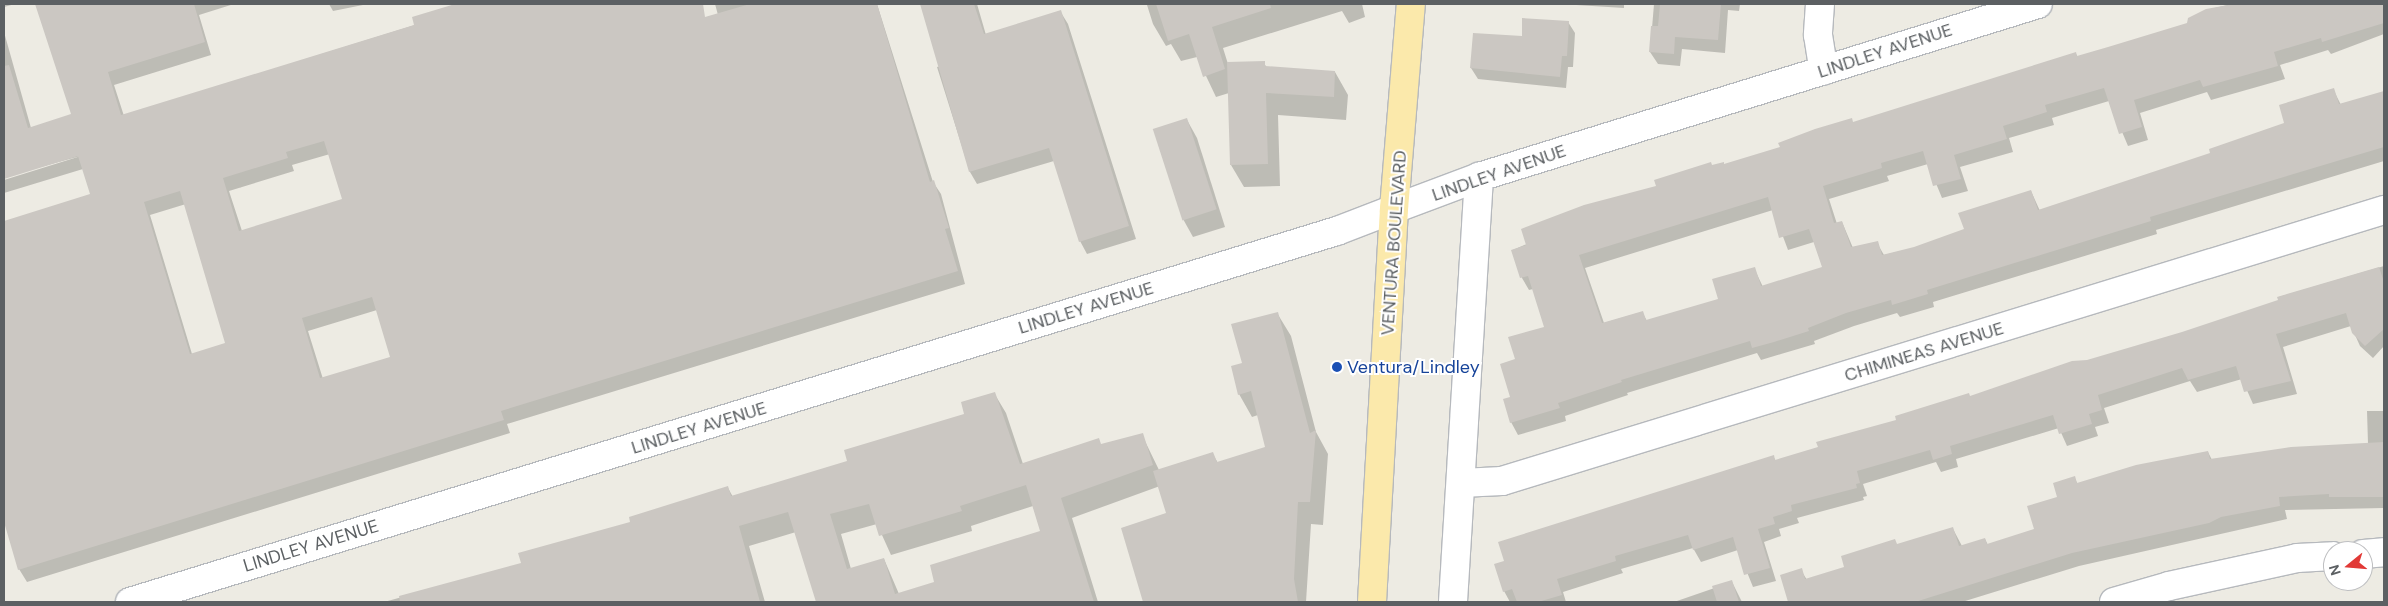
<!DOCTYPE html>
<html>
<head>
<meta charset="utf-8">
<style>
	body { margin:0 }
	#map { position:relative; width:2388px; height:606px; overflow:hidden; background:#edebe3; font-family:"DM Sans",sans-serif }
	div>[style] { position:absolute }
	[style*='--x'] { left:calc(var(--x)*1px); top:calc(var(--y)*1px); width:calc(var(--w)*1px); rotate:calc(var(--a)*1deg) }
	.shadow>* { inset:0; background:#0003 }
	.building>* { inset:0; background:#cbc7c2; transform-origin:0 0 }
	.roads { filter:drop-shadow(1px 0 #b6b9bd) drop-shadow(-1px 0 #b6b9bd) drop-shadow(0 1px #b6b9bd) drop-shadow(0 -1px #b6b9bd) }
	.minor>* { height:28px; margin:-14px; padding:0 14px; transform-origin:14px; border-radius:14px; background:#fff }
	.tertiary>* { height:28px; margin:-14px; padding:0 14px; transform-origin:14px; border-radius:14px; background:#fff }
	.secondary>* { height:28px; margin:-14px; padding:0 14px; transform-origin:14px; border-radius:14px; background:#fff }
	.primary>* { height:28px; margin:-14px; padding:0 14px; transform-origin:14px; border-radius:14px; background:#fbe9ab }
	.dots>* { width:14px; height:14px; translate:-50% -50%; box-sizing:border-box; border:2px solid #fff; border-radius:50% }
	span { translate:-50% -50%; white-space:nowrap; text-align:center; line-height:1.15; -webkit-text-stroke:4px #fff; paint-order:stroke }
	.street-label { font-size:18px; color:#5c6063 }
	.transit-label { font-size:18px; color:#164399 }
	.left { translate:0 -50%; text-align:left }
	.frame { position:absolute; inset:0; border:5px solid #5c6063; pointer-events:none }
	.north { position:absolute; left:2323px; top:541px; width:50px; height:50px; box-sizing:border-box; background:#fff; border:1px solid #bebfc1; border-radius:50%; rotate:253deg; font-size:14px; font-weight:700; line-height:20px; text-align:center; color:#5c6063 }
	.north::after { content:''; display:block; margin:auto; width:18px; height:22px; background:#e13936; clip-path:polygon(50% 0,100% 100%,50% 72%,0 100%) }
</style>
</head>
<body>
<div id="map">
	<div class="shadow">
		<div style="clip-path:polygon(4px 4px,15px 4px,4px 7px)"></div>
		<div style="clip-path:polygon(evenodd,36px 4px,234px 4px,199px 15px,211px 55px,114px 85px,124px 116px,415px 25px,413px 18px,460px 4px,634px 4px,644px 36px,718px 15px,715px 4px,877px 4px,933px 182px,941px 194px,965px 284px,507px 424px,510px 433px,27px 582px,19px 569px,4px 518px,4px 222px,91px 195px,83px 169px,4px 193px,4px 180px,84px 155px,4px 177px,4px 32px,31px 128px,73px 115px,36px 4px,330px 154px,344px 200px,242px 231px,229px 191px,294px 171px,292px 165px,330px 154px,36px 4px,186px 204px,227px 344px,192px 354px,150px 215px,186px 204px,36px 4px,377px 310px,392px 357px,323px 379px,308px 331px,377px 310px)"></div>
		<div style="clip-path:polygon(329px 4px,368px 4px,333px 11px)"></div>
		<div style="clip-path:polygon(922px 4px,977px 4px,986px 35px,1060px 11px,1068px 24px,1136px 239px,1087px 254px,1080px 241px,1054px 161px,977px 184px,970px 172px,937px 67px,941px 66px)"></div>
		<div style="clip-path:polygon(1362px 4px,1365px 17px,1349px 23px,1342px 11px,1223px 48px,1228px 64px,1264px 63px,1267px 68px,1335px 72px,1348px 95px,1346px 120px,1278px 115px,1280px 186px,1244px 187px,1231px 165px,1229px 93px,1216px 97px,1197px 57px,1181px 61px,1171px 44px,1166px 46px,1153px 24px,1147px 5px)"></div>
		<div style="clip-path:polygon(1560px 4px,1624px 4px,1624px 8px)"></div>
		<div style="clip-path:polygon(1654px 4px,1740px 4px,1739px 11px,1728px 10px,1725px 53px,1682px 49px,1680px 66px,1658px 64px,1650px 52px)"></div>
		<div style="clip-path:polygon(evenodd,2232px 4px,2384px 4px,2384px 34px,2331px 54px,2328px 50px,2280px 65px,2285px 79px,2211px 100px,2207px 92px,2140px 113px,2148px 140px,2128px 146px,2109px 101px,2052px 118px,2054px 125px,2009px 138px,2013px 152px,1960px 167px,1968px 191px,1942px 198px,1928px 164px,1887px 176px,1889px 181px,1829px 199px,1837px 224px,1842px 222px,1853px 248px,1877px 243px,1884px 255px,1914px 248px,1965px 230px,2031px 191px,2040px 211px,2212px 154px,2286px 124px,2333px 89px,2341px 105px,2384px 92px,2384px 161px,2156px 230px,2157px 234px,1933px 302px,1934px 307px,1900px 317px,1897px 313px,1854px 326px,1814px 341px,1815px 344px,1781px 354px,1761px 360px,1757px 353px,1627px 393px,1628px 395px,1565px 416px,1566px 421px,1518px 435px,1511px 422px,1517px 360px,1545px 328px,1533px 289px,1529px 290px,1522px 278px,1513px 250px,1658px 186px,1712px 167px,1725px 166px,2076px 54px,2078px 57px,2188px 24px,2206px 10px,2232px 4px,1773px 210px,1788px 250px,1814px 242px,1823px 268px,1763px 287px,1754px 268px,1720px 300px,1647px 321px,1642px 312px,1604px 323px,1585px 268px,1773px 210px)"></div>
		<div style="clip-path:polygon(1568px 22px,1575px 33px,1573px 67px,1568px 67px,1566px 88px,1478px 79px,1471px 68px,1474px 34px,1523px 37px)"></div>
		<div style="clip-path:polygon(1187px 120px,1197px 138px,1225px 227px,1193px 237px,1183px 219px,1155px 130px)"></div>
		<div style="clip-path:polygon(2384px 266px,2384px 346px,2373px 358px,2360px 346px,2351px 326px,2283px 347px,2297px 394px,2253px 404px,2242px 379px,2197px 392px,2190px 381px,2104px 408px,2109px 423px,2095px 427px,2098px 436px,2067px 446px,2059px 428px,1956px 459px,1958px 467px,1941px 472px,1936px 462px,1863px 484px,1867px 496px,1863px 497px,1864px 500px,1797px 518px,1799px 523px,1779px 529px,1781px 536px,1764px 542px,1776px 581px,1753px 587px,1738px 550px,1701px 562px,1693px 548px,1621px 569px,1623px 573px,1563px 592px,1566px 602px,1510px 602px,1504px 591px,1773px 456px,1776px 461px,2183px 333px,2280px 301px,2279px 297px)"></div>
		<div style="clip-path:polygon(evenodd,1277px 313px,1291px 336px,1316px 432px,1328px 454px,1323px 525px,1311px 524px,1306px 602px,1146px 602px,1123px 528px,1168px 514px,1160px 486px,1072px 518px,1098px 602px,817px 602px,796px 532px,749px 546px,765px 602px,384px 602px,522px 564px,728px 488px,733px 497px,848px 462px,966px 415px,994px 393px,1006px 413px,1023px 464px,1142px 435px,1159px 470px,1212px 453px,1218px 463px,1266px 448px,1258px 415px,1252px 417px,1239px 394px,1244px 364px,1277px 313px,1033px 506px,1041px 532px,936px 583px,899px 594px,884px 559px,851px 569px,841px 534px,877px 524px,891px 555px,972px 531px,971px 526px,1033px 506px)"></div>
		<div style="clip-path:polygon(2367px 411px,2384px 411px,2384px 508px,2285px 510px,2287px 519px,2079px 566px,1962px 602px,1789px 602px,1781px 576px,1801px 570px,1807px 580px,1846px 568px,1897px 545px,1953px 529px,1962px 546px,1985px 539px,1988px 545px,2036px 529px,2074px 478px,2078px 484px,2208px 452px,2212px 460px,2368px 444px)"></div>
		<div style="clip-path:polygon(1732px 582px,1742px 602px,1674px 602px)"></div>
	</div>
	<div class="building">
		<div style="clip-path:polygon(evenodd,35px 4px,194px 4px,205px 42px,108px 72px,121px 115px,414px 25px,412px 17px,455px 4px,703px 4px,705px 17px,750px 4px,877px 4px,930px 182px,934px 180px,949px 228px,945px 229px,958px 271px,501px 411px,504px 420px,18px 570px,4px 522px,4px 221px,90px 194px,78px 156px,4px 179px,4px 66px,9px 65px,28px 128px,71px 114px,35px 4px,324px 141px,342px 199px,239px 231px,223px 178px,288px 158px,286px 152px,324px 141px,35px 4px,180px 191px,225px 343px,190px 354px,144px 202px,180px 191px,35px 4px,372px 297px,390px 357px,320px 378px,302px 318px,372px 297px)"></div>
		<div style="clip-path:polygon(920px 4px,974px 4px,984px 34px,1061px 10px,1129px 226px,1079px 242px,1049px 148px,969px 172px)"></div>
		<div style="clip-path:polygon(1156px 4px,1270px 4px,1271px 8px,1212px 27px,1225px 69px,1203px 77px,1189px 34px,1168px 41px)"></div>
		<div style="clip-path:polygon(1660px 4px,1721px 4px,1718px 40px,1675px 37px,1674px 54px,1649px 52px,1651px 26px,1658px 26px)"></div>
		<div style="clip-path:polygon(evenodd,2234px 4px,2384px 4px,2384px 23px,2322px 42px,2321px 38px,2274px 52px,2278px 66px,2203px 87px,2200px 80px,2134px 100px,2142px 127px,2119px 134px,2104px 88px,2045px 105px,2047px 112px,2003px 126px,2007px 139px,1954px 155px,1961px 179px,1933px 186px,1923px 151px,1881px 163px,1882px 168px,1823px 186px,1834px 223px,1842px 221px,1851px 247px,1878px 241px,1882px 255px,1914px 247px,1964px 229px,1958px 213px,2031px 190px,2038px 210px,2210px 153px,2209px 149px,2284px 123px,2279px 105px,2334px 88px,2339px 104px,2384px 91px,2384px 147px,2150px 217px,2151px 221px,1927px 290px,1928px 294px,1892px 305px,1891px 300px,1846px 313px,1808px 328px,1809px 331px,1774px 342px,1752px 348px,1750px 341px,1621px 380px,1622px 382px,1558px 403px,1560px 408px,1510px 423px,1503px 399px,1510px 397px,1500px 364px,1515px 359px,1508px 337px,1544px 327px,1528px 276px,1520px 278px,1511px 250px,1526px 245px,1521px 229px,1584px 205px,1656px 186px,1654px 180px,1711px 162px,1712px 165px,1724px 162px,1724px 164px,1780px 147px,1778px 143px,1815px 129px,1852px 118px,1853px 122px,2076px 52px,2077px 56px,2108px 47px,2187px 23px,2188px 18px,2206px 9px,2234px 4px,1768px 197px,1779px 238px,1809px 229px,1822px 267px,1761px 286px,1755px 267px,1712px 279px,1718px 299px,1646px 320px,1643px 311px,1602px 323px,1579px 255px,1768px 197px)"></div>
		<div style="clip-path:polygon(1522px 18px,1569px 21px,1567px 56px,1562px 56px,1560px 77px,1470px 68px,1473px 33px,1522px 36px)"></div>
		<div style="clip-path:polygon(1265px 61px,1265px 66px,1335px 71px,1334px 97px,1266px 93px,1268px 164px,1230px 165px,1227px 62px)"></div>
		<div style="left:1187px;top:118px;width:96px;height:36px;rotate:72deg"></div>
		<div style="clip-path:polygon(2379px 267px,2384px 282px,2384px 329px,2365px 346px,2352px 333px,2346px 313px,2276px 334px,2291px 381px,2244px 392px,2236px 366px,2188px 380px,2182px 368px,2098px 395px,2102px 410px,2089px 414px,2092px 424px,2059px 434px,2053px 415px,1950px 446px,1952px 454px,1933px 460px,1930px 450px,1857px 471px,1860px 483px,1856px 484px,1857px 488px,1791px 505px,1792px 511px,1773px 517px,1775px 524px,1758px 529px,1770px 568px,1744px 575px,1733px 537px,1693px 550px,1688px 535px,1615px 556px,1616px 561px,1557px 579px,1562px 595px,1538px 602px,1517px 602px,1512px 589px,1503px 592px,1494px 564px,1504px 561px,1498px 542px,1774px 455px,1775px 460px,1818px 447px,1816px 442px,1896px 420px,1895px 416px,1969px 393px,1970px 396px,2072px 361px,2087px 360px,2182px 332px,2278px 300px,2277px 297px)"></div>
		<div style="clip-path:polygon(1278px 312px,1310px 433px,1316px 430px,1310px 502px,1298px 502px,1294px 579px,1298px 602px,1143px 602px,1121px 528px,1166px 513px,1153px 471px,1213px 452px,1217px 462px,1265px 447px,1251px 391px,1238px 395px,1231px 366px,1242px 363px,1231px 324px)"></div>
		<div style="clip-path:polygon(evenodd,995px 392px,1020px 464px,1099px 438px,1101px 444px,1143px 433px,1153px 465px,1061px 498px,1094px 602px,816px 602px,788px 512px,739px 526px,760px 602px,400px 602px,399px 596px,521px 563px,518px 553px,630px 522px,629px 517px,728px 486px,731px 496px,847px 461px,844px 450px,964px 414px,961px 402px,995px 392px,1026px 485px,1040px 531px,930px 565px,934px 582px,895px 594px,884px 558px,847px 569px,830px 514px,869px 504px,879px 536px,962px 511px,960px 506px,1026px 485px)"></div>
		<div style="clip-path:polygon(2384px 442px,2384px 497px,2329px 497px,2329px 494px,2279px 497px,2280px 506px,2221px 517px,2209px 523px,2072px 553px,1915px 602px,1788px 602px,1780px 575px,1802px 568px,1805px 579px,1844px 567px,1841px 556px,1895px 539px,1897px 544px,1953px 527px,1959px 546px,1985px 538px,1987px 544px,2034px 529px,2027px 506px,2057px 497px,2053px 483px,2075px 476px,2077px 483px,2136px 465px,2208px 451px,2210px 459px,2291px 447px)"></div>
		<div style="clip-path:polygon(1732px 580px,1739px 602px,1717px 602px,1712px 586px)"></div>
	</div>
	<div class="roads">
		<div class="minor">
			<div style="--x:1820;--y:4;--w:31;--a:94"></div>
			<div style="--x:1818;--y:35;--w:36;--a:81"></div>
			<div style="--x:1461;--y:483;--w:41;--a:-2.8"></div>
			<div style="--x:1502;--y:481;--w:923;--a:-17.08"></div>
			<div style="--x:2363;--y:554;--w:21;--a:-5"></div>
			<div style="--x:1453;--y:602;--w:426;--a:-86.5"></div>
			<div style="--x:2114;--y:602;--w:57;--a:-16.2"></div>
			<div style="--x:2169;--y:586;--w:131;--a:-12.3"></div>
			<div style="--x:2297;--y:558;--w:36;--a:-3"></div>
		</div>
		<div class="tertiary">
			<div style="--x:1394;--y:209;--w:91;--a:-20.6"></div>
			<div style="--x:1479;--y:177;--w:585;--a:-17.2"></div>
		</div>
		<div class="secondary">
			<div style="--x:130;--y:602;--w:1263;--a:-17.09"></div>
			<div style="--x:1337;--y:231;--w:61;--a:-21.1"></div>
		</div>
		<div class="primary">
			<div style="--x:1372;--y:602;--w:394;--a:-86.8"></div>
			<div style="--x:1394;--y:209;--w:206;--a:-85.3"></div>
		</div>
	</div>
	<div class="dots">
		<div style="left:1337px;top:367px;background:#1a4fb4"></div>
	</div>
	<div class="street-label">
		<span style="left:1885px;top:51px;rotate:-18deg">LINDLEY AVENUE</span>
		<span style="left:1499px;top:173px;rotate:-19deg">LINDLEY AVENUE</span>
		<span style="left:1394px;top:243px;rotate:-86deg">VENTURA BOULEVARD</span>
		<span style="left:1086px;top:308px;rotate:-17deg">LINDLEY AVENUE</span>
		<span style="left:1924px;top:352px;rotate:-17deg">CHIMINEAS AVENUE</span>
		<span style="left:699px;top:428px;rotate:-17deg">LINDLEY AVENUE</span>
		<span style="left:311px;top:546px;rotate:-17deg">LINDLEY AVENUE</span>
	</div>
	<div class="transit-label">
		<span class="left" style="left:1347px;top:367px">Ventura/Lindley</span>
	</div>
	<div class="frame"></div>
	<div class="north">N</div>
</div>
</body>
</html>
